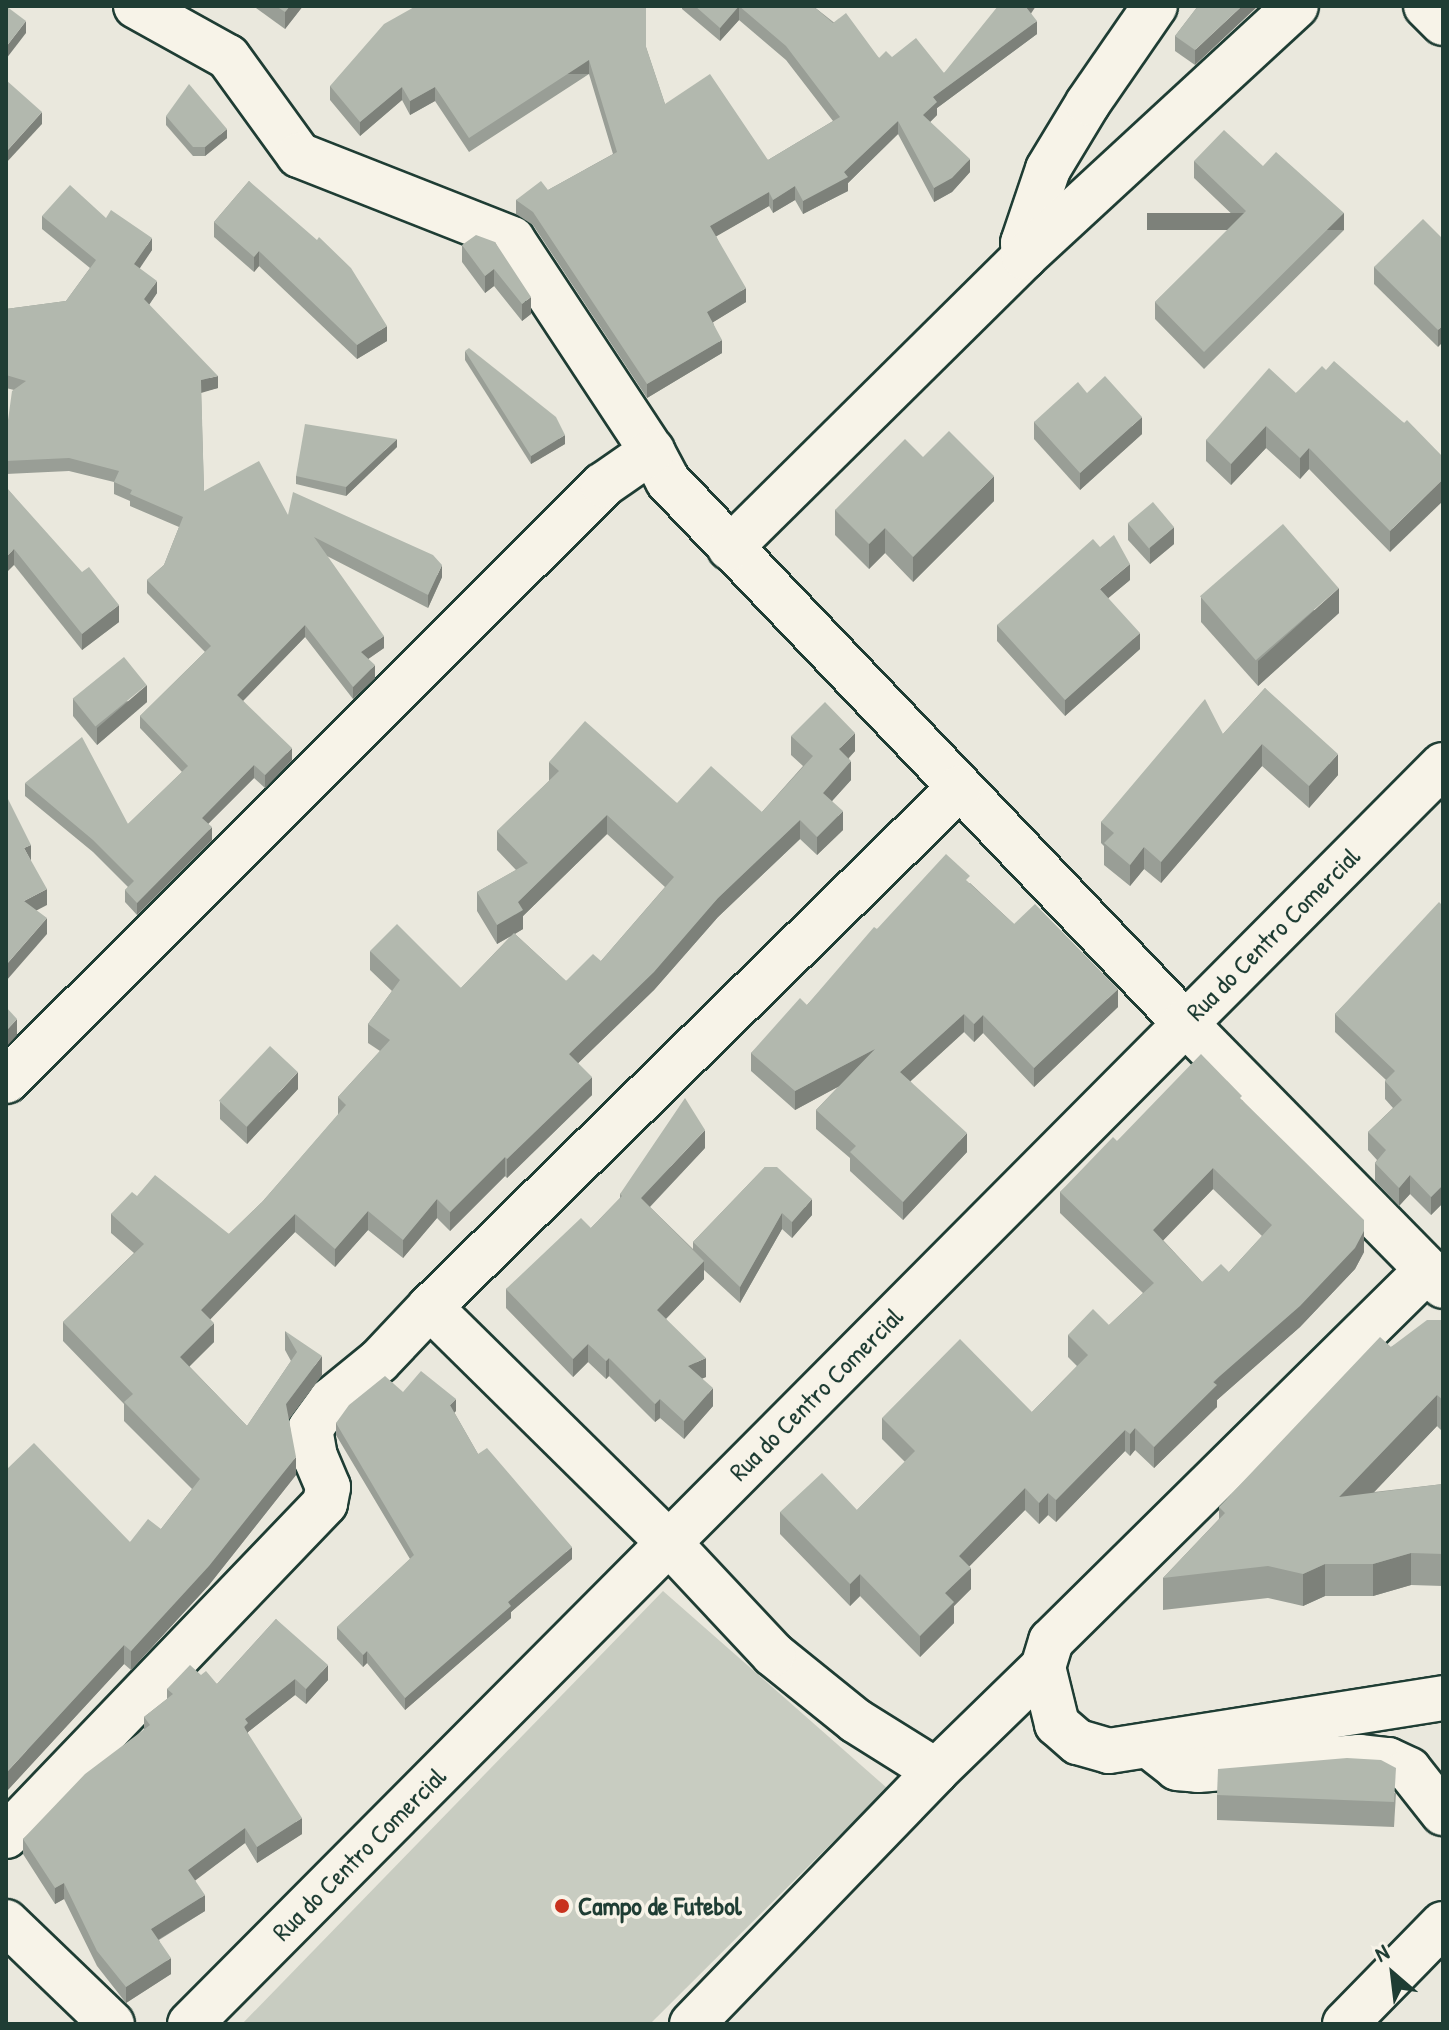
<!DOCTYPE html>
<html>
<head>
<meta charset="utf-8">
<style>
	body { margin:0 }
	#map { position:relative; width:1449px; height:2030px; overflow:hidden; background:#eae8dd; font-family:"Patrick Hand",sans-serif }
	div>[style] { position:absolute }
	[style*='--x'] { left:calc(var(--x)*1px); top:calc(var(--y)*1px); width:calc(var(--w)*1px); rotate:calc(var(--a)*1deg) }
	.green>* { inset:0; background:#c8ccc1 }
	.roads { filter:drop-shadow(2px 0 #1f3d34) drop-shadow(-2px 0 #1f3d34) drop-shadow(0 2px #1f3d34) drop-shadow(0 -2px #1f3d34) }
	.minor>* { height:44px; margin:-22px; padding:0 22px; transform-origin:22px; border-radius:22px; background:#f7f3e8 }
	.wall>* { inset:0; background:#999e96 }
	.shaded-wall>* { inset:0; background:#7d817a; transform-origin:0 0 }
	.building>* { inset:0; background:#b2b8ae; transform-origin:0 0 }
	.dots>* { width:22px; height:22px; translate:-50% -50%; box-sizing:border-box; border:4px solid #f7f3e8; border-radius:50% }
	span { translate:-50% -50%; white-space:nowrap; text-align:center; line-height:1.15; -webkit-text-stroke:7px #f7f3e8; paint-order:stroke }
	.street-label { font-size:26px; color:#1f3d34 }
	.poi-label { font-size:26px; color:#1f3d34; font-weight:700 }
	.left { translate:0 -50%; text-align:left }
	.frame { position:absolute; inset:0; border:8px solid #1f3d34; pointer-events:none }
	.north { position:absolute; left:1353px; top:1934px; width:80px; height:80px; -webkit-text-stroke:6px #f7f3e8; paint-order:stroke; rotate:332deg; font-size:22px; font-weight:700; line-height:32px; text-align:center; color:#1f3d34 }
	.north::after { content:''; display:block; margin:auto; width:28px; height:36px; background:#1f3d34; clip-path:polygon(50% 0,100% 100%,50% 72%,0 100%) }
</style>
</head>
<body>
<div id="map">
	<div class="green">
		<div style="clip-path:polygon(663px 1591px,887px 1788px,650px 2024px,242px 2024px)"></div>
	</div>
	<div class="roads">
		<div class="minor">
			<div style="--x:136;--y:6;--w:105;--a:29"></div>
			<div style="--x:228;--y:57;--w:121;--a:54.1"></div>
			<div style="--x:299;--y:155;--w:229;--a:21.5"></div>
			<div style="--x:512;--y:239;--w:254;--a:56.6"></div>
			<div style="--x:652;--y:451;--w:34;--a:62"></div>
			<div style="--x:668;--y:481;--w:748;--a:46.35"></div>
			<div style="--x:1184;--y:1022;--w:370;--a:45.5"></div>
			<div style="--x:1426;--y:6;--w:24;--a:45"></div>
			<div style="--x:1024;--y:257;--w:14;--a:-94"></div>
			<div style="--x:1023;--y:243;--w:78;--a:-71.3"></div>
			<div style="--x:1048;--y:169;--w:77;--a:-58.8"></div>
			<div style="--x:1088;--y:103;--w:118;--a:-55.4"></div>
			<div style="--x:730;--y:548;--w:414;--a:-44.7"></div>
			<div style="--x:1024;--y:257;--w:370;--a:-42.7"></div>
			<div style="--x:6;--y:1081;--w:844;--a:-44.95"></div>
			<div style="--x:603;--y:485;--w:60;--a:-34.8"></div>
			<div style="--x:1427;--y:1270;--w:528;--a:135.38"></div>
			<div style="--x:1051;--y:1641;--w:27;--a:107"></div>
			<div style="--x:1043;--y:1667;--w:59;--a:76.2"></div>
			<div style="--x:1057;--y:1724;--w:28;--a:41"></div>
			<div style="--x:1078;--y:1742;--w:32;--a:16"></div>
			<div style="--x:1109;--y:1751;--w:338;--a:-9"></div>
			<div style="--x:1148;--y:1745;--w:37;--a:38"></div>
			<div style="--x:1177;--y:1768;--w:21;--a:5"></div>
			<div style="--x:1198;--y:1770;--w:162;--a:-4.6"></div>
			<div style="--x:1359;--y:1757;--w:29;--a:6"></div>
			<div style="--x:1388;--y:1760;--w:23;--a:25"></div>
			<div style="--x:1409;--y:1770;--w:55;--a:51.7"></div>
			<div style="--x:936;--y:1771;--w:94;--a:-148"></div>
			<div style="--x:856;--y:1721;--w:107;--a:-141.1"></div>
			<div style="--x:773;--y:1654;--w:152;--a:-133.1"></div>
			<div style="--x:669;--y:1543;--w:336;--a:-135.4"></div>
			<div style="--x:430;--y:1307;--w:741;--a:-44.45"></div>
			<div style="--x:6;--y:1836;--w:461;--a:-46.2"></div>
			<div style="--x:325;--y:1503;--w:16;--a:-79"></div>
			<div style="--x:328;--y:1487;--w:33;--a:-113"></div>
			<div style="--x:315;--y:1457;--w:28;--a:-100"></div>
			<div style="--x:310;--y:1429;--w:36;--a:-54"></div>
			<div style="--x:331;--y:1400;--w:62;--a:-39.1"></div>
			<div style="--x:379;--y:1361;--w:74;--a:-46.6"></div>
			<div style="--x:6;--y:1922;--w:147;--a:43.9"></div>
			<div style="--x:190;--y:2024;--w:1776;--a:-45.14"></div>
			<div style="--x:692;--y:2024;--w:351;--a:-46"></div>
			<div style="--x:936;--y:1771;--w:149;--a:-44.2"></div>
			<div style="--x:1345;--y:2024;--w:140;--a:-45.6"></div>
		</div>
	</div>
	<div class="wall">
		<div style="clip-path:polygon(256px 6px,303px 6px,285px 29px,256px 8px)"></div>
		<div style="clip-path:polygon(682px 6px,813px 6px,879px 58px,892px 57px,944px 73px,1031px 13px,1037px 34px,937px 108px,937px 115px,930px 122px,970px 172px,952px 192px,934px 202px,898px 134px,848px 183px,848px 191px,803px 214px,795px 200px,773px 213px,769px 206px,716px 236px,746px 302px,713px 322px,722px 353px,647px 398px,533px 225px,516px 214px,516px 200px,548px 190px,613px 154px,589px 74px,469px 152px,435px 101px,410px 115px,402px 100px,360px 136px,330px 100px,330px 86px,646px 47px,665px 104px,768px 160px,833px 121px,786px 60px,739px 20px,720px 41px,682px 9px)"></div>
		<div style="clip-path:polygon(1198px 6px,1195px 65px,1175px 51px,1175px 36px)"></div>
		<div style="clip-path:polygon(166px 116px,227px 138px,205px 156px,193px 156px,166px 125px)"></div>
		<div style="clip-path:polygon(1194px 161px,1263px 166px,1344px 230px,1204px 369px,1155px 319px,1155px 302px,1238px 220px,1194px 178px)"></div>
		<div style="clip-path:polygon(249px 181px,387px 341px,357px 359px,259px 266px,254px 272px,214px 237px,214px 222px)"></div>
		<div style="clip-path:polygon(42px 216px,106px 218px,152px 250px,139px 268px,157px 293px,149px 305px,218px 388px,201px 392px,204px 491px,288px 515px,442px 577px,428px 608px,327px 556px,384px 648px,368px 659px,375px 678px,353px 699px,305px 637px,243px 701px,292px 760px,265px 788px,254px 778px,208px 824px,212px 840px,137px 915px,125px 902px,125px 890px,128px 887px,93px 852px,25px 796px,25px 783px,128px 824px,182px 772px,140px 728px,140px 716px,205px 652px,147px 593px,147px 580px,164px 565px,179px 527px,130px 506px,130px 501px,114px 494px,114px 482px,69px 471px,6px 474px,6px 435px,14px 390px,6px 388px,6px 309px,66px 301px,90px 268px,42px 229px)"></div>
		<div style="clip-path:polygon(1443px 239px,1438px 347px,1374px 284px,1374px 267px)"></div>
		<div style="clip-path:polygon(495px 242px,531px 314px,522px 321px,494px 286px,485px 293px,462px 262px,462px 245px)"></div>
		<div style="clip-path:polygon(465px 351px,565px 444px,531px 464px,465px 360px)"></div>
		<div style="clip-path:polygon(1326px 370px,1404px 423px,1390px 552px,1309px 469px,1300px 479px,1266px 448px,1231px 485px,1206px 461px,1206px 440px,1296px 393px)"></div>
		<div style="clip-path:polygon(1087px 393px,1142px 434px,1080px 490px,1034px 439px,1034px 422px)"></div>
		<div style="clip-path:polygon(397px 447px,346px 496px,296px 484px,296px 476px)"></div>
		<div style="clip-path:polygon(923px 457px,994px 501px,913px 582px,885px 553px,869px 569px,835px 535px,835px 510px)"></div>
		<div style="clip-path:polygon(6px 487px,119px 622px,82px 650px,14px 565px)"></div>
		<div style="clip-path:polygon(1128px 523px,1174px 544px,1150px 564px,1128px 540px)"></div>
		<div style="clip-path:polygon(1130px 580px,1108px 598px,1140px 649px,1065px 716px,997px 641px,997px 625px)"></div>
		<div style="clip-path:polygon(1201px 597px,1339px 613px,1258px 686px,1201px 622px)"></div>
		<div style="clip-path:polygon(1265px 688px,1338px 775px,1309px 808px,1262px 766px,1161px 883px,1144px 869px,1130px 886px,1104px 865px,1104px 846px,1101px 843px,1101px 822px,1223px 734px)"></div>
		<div style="clip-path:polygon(73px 699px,147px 702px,97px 745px,73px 716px)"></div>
		<div style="clip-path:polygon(evenodd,791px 736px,855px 751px,849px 758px,851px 780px,832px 801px,843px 830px,817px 855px,800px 839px,718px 917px,654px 990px,578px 1063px,592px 1095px,507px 1178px,505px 1176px,450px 1231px,437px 1218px,403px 1258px,368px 1230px,335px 1267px,295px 1232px,210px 1319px,214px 1342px,189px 1366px,247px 1426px,291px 1361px,285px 1350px,285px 1331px,322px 1375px,289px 1419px,296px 1475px,209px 1585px,131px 1670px,124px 1664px,6px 1792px,130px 1542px,161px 1529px,192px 1489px,124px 1421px,124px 1404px,63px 1341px,63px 1322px,134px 1253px,111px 1233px,111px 1214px,137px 1196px,229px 1234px,263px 1201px,338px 1115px,338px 1097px,380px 1051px,368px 1043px,368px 1024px,392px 991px,370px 970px,370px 951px,461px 988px,511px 936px,497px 944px,477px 911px,477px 892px,516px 870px,497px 850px,497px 831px,549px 781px,549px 762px,677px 803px,762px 812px,803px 766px,791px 755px,791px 736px,607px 834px,665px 887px,601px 961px,566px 981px,515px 934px,523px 929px,523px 916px,607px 834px)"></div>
		<div style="clip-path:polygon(970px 883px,1014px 924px,1118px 1007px,1034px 1087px,983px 1033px,974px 1042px,964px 1032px,910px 1081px,967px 1152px,903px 1220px,850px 1171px,850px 1158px,816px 1129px,816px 1110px,839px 1086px,795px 1110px,751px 1071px,751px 1053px,807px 1005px,877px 929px)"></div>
		<div style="clip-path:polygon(1443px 906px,1443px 1203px,1431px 1215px,1410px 1194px,1399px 1206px,1375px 1181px,1375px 1163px,1377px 1160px,1368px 1150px,1368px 1132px,1393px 1108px,1385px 1099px,1385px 1081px,1386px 1080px,1335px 1032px,1335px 1014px)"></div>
		<div style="clip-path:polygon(298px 1089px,247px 1144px,220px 1119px,220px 1102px)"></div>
		<div style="clip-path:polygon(evenodd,1242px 1100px,1364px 1252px,1355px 1269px,1300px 1327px,1217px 1400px,1217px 1407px,1154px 1468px,1135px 1450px,1130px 1456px,1125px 1451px,1056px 1522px,1048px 1515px,1039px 1524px,1025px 1510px,969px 1566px,971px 1589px,954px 1606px,954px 1623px,920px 1657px,860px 1596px,850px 1606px,780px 1534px,780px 1512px,857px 1510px,905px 1462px,882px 1439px,882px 1418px,1032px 1412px,1077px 1366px,1068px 1357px,1068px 1335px,1109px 1325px,1143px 1293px,1060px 1213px,1060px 1192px,1117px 1141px,1242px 1100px,1213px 1189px,1262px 1236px,1229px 1272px,1202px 1282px,1163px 1240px,1213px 1189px)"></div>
		<div style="clip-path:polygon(705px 1148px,650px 1207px,693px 1249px,693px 1242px,765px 1167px,812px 1215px,792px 1238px,782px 1229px,740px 1303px,704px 1270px,704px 1279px,666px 1319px,706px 1377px,702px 1378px,713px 1406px,684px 1439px,660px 1418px,655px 1422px,609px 1376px,606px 1379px,588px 1362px,573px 1377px,506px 1308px,506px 1289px,591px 1228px,620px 1198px,620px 1194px)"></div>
		<div style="clip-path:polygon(1443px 1320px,1443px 1432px,1437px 1426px,1374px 1492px,1443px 1484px,1443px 1586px,1411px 1585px,1373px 1596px,1325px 1596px,1303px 1606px,1268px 1598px,1163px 1610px,1163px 1578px,1219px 1519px,1219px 1507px,1391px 1347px)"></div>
		<div style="clip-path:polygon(403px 1392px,456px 1411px,454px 1412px,478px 1454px,572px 1559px,511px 1612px,511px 1618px,405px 1710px,367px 1663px,363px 1667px,337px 1639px,337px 1627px,410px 1559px,336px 1435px,336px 1423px)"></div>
		<div style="clip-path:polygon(276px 1619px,328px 1680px,306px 1704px,295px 1695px,248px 1732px,248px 1734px,302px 1834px,257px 1863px,245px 1843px,195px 1880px,205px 1911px,159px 1940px,171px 1974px,126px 2003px,97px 1966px,64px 1899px,55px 1904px,23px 1854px,23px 1839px,144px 1730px,144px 1717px,167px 1699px,167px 1689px,201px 1675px,217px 1684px)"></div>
		<div style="clip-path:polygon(1396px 1793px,1394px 1827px,1217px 1820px,1217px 1795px)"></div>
	</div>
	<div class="shaded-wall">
		<div style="clip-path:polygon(290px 6px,303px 6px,285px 29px,285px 12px)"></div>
		<div style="clip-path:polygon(739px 6px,739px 20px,720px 41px,720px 28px)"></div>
		<div style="clip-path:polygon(1027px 6px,1036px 6px,1026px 21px,1026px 7px)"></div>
		<div style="clip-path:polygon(1242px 6px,1258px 6px,1195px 65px,1195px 50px)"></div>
		<div style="clip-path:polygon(26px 21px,26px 33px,6px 59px,6px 47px)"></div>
		<div style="clip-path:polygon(1037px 21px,1037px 34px,937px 108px,937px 115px,923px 129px,923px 115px,933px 97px)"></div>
		<div style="left:589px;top:60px;width:14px;height:143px;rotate:90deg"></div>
		<div style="clip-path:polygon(402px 87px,402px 100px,360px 136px,360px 122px)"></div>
		<div style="clip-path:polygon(435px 87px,435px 101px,410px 115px,410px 101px)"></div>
		<div style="clip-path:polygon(42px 112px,42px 124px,6px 163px,6px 152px)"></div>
		<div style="clip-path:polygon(898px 121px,898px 134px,848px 183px,848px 191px,803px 214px,803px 201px,844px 172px)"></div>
		<div style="clip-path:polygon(227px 129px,227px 138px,205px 156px,205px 147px)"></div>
		<div style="clip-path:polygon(970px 159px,970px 172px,952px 192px,934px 202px,934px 188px)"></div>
		<div style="clip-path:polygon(795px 186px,795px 200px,773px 213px,773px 200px)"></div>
		<div style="clip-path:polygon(769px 192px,769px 206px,710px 240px,710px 226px)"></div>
		<div style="left:1344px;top:213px;width:17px;height:197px;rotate:90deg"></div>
		<div style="clip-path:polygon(152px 238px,152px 250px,134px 277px,134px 264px)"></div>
		<div style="clip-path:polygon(259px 251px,259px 266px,254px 272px,254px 257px)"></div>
		<div style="clip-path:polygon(494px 269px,494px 286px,485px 293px,485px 276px)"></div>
		<div style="clip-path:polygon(157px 281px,157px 293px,144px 312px,144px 299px)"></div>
		<div style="clip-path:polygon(746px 288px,746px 302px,707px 326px,707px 312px)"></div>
		<div style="clip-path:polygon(531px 297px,531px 314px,522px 321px,522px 304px)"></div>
		<div style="clip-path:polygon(1443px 325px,1443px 342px,1438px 347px,1438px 330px)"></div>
		<div style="clip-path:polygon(387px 326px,387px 341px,357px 359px,357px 345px)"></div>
		<div style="clip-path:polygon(722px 340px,722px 353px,647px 398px,647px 384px)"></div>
		<div style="clip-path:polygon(218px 376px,218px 388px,201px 393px,201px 380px)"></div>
		<div style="clip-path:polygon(1142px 417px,1142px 434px,1080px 490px,1080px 473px)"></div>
		<div style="clip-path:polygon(1266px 426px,1266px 448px,1231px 485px,1231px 464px)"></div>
		<div style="clip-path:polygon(565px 435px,565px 444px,531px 464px,531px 456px)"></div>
		<div style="clip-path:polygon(397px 439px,397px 447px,346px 496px,346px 487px)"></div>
		<div style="clip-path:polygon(1309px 448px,1309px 469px,1300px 479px,1300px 458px)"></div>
		<div style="clip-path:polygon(994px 476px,994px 501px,913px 582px,913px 557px)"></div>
		<div style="clip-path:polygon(1443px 479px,1443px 501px,1390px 552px,1390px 531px)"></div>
		<div style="clip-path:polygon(1174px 527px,1174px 544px,1150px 564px,1150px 547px)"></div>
		<div style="clip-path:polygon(885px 528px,885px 553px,869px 569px,869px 544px)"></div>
		<div style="clip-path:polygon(14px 549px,14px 565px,6px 573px,6px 557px)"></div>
		<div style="clip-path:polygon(1130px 564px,1130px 580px,1100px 605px,1100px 589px)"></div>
		<div style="clip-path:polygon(442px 565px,442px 577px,428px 608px,428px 595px)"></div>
		<div style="clip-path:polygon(1339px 588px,1339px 613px,1258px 686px,1258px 661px)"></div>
		<div style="clip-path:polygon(119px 605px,119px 622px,82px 650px,82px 634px)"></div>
		<div style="clip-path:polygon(305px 625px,305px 637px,237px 707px,237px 695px)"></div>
		<div style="clip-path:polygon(1140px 633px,1140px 649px,1065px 716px,1065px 700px)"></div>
		<div style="clip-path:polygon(384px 636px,384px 648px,361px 664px,361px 652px)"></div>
		<div style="clip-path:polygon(375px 665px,375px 678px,353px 699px,353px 687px)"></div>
		<div style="clip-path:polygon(147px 685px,147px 702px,97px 745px,97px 728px)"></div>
		<div style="clip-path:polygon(855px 733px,855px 751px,839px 768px,839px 749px)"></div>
		<div style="clip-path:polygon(1262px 744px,1262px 766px,1161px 883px,1161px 862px)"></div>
		<div style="clip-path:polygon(292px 748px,292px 760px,265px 788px,265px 775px)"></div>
		<div style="clip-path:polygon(1338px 754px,1338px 775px,1309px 808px,1309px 786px)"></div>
		<div style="clip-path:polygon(851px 761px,851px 780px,823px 811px,823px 793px)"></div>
		<div style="clip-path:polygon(254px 765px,254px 778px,202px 830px,202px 818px)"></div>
		<div style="clip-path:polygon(843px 811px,843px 830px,817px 855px,817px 837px)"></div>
		<div style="clip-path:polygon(607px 815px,607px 834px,523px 916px,523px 929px,497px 944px,497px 925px,518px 902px)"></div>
		<div style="clip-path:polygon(800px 820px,800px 839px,718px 917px,654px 990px,569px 1072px,569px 1054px,718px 898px)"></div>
		<div style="clip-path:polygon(212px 827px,212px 840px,137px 915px,137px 903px)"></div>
		<div style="clip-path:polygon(31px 845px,31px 861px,24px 848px)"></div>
		<div style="clip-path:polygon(1144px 847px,1144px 869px,1130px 886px,1130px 865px)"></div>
		<div style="clip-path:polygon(47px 889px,47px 905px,24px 917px,24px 901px)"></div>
		<div style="clip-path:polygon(47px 918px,47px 934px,6px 981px,6px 965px)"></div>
		<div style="clip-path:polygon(1118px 989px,1118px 1007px,1034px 1087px,1034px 1068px)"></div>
		<div style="clip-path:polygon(964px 1014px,964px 1032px,900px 1091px,900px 1072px)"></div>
		<div style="clip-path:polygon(983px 1015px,983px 1033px,974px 1042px,974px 1024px)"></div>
		<div style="clip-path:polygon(17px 1019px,17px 1035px,6px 1047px,6px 1031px)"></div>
		<div style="clip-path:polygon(875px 1049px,875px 1067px,795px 1110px,795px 1091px)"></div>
		<div style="clip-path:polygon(298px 1072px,298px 1089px,247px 1144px,247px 1127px)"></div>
		<div style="clip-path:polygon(592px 1077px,592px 1095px,507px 1178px,507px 1159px)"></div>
		<div style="clip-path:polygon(705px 1130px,705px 1148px,641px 1216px,641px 1198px)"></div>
		<div style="clip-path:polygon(967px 1133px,967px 1152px,903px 1220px,903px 1202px)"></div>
		<div style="clip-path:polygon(505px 1157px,505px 1176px,450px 1231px,450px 1212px)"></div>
		<div style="clip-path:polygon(1213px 1168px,1213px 1189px,1153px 1251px,1153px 1230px)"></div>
		<div style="clip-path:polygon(1410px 1175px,1410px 1194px,1399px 1206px,1399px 1188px)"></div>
		<div style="clip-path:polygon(1443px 1185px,1443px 1203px,1431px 1215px,1431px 1197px)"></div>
		<div style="clip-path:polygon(437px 1199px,437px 1218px,403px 1258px,403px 1240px)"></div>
		<div style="clip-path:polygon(812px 1199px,812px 1215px,792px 1238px,792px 1222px)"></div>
		<div style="clip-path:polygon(368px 1211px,368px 1230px,335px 1267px,335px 1249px)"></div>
		<div style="clip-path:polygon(782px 1213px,782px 1229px,740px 1303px,740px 1287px)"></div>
		<div style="clip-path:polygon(295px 1214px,295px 1232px,201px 1329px,201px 1310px)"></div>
		<div style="clip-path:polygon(1364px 1220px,1364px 1252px,1355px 1269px,1300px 1327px,1217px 1400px,1217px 1407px,1154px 1468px,1154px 1447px)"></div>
		<div style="clip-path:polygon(704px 1261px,704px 1279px,657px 1328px,657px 1310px)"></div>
		<div style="clip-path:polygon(214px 1323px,214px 1342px,180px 1376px,180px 1357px)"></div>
		<div style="clip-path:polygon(588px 1344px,588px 1362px,573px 1377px,573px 1359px)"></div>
		<div style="clip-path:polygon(322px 1356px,322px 1375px,286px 1423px,286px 1404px)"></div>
		<div style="clip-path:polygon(609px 1358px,609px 1376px,606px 1379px,606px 1361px)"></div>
		<div style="clip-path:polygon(706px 1358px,706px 1377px,688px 1385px,688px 1366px)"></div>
		<div style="clip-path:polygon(713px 1388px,713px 1406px,684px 1439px,684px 1421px)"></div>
		<div style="clip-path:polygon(1437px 1395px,1437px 1426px,1339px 1529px,1339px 1497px)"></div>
		<div style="clip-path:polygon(456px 1399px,456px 1411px,450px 1417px,450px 1405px)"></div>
		<div style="clip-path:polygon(660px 1399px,660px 1418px,655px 1422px,655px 1404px)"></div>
		<div style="clip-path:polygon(1135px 1428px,1135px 1450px,1130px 1456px,1130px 1434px)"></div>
		<div style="clip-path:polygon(1125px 1430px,1125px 1451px,1056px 1522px,1056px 1500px)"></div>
		<div style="clip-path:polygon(296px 1457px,296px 1475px,209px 1585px,131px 1670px,131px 1651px)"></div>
		<div style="clip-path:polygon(1025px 1488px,1025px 1510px,959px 1577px,959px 1556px)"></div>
		<div style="clip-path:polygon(1048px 1493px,1048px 1515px,1039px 1524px,1039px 1503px)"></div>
		<div style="clip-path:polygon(572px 1547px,572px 1559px,511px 1612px,511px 1618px,405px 1710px,405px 1698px,508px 1602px)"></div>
		<div style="clip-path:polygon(1411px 1553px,1411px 1585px,1373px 1596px,1373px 1564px)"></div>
		<div style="clip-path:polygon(1325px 1564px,1325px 1596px,1303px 1606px,1303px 1574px)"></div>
		<div style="clip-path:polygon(971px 1568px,971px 1589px,954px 1606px,954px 1623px,920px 1657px,920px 1636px,945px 1593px)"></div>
		<div style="clip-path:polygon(860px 1574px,860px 1596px,850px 1606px,850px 1584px)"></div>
		<div style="clip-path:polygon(124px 1645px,124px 1664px,6px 1792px,6px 1773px)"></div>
		<div style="clip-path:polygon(367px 1651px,367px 1663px,363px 1667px,363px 1655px)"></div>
		<div style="clip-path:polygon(328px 1665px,328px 1680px,306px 1704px,306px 1689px)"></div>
		<div style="clip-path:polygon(295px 1679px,295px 1695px,248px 1732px,248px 1739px,244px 1742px,245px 1719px)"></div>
		<div style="clip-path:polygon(302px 1818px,302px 1834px,257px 1863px,257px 1847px)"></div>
		<div style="clip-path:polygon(245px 1828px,245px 1843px,188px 1886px,188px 1870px)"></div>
		<div style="clip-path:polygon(64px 1883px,64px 1899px,55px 1904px,55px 1888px)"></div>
		<div style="clip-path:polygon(205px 1895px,205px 1911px,151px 1944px,151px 1929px)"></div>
		<div style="clip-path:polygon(171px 1958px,171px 1974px,126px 2003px,126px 1987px)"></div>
	</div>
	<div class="building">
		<div style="clip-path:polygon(6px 6px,26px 21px,6px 47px)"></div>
		<div style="clip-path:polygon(276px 6px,290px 6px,285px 12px)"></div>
		<div style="clip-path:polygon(416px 6px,646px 6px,646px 47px,665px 104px,710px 74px,768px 160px,840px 117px,786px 46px,739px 6px,720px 28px,695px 6px,813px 6px,833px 23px,846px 13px,879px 58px,886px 51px,892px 57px,916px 38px,944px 73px,998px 6px,1027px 6px,1026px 7px,1037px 21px,933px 97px,937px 102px,923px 115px,970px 159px,952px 178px,934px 188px,898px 121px,844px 172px,848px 177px,803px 201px,795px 186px,773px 200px,769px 192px,710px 226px,746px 288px,707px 312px,722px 340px,647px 384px,533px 212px,516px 200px,541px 181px,548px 190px,617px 152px,589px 60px,469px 138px,435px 87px,410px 101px,402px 87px,360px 122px,330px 86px,384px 24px)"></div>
		<div style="clip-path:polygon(1198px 6px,1242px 6px,1195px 50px,1175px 36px)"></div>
		<div style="clip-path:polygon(6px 80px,42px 112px,6px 152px)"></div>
		<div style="clip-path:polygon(189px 84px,227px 129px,205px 147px,193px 147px,166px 116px)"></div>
		<div style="clip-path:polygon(1224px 130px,1263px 166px,1276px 152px,1344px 213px,1204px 352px,1155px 302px,1246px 211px,1194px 161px)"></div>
		<div style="clip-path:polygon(249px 181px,317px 240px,319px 237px,351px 268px,387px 326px,357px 345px,259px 251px,254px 257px,214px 222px)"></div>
		<div style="clip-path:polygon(70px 185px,106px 218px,111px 210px,152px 238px,134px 264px,157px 281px,144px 299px,218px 376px,201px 380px,204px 491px,259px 461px,288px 515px,293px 492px,433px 555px,442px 565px,428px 595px,314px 537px,384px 636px,361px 652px,375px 665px,353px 687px,305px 625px,237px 695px,292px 748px,265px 775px,254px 765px,202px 818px,212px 827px,137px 903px,125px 890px,134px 881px,93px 840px,25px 783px,82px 737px,128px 824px,188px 766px,140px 716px,211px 646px,147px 580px,164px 565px,183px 517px,130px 494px,132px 490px,114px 482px,119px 471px,69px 458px,6px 461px,6px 435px,12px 391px,26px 381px,6px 375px,6px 309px,66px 301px,96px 260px,42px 216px)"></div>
		<div style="clip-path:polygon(1423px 219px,1443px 239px,1443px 325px,1438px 330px,1374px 267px)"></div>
		<div style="clip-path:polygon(476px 235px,495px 242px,531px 297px,522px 304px,494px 269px,485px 276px,462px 245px)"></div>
		<div style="clip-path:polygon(469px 348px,556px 417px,565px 435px,531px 456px,465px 351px)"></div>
		<div style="clip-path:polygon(1334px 361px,1404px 423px,1407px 420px,1443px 457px,1443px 479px,1390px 531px,1309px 448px,1300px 458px,1266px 426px,1231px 464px,1206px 440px,1269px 368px,1296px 393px,1322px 366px,1326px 370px)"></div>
		<div style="clip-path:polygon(1105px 376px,1142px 417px,1080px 473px,1034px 422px,1078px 382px,1087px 393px)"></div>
		<div style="clip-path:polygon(305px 424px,397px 439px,346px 487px,296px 476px)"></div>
		<div style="clip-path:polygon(949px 431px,994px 476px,913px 557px,885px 528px,869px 544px,835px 510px,905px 439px,923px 457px)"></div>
		<div style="clip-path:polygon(6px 487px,82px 572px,89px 567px,119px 605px,82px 634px,14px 549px,6px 557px)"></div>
		<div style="left:1153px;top:502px;width:33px;height:33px;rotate:50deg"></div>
		<div style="left:1283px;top:524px;width:85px;height:110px;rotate:49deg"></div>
		<div style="clip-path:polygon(1114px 535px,1130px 564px,1100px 589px,1140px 633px,1065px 700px,997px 625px,1093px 539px,1100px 547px)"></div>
		<div style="left:124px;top:657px;width:36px;height:66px;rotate:51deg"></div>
		<div style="clip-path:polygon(1265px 688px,1338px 754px,1309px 786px,1262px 744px,1161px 862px,1144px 847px,1130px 865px,1104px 843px,1114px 833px,1101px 822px,1205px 699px,1223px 734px)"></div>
		<div style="clip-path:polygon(825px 702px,855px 733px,839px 749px,851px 761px,823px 793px,843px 811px,817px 837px,800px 820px,718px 898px,654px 972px,569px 1054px,592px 1077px,507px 1159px,505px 1157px,450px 1212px,437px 1199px,403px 1240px,368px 1211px,335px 1249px,295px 1214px,201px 1310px,214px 1323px,180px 1357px,247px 1426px,297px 1352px,285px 1331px,322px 1356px,286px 1404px,296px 1457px,209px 1566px,131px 1651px,124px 1645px,6px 1773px,6px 1470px,34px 1443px,130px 1542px,148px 1519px,161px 1529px,200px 1479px,124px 1402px,133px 1394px,63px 1322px,144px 1244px,111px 1214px,132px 1192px,137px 1196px,155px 1175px,229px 1234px,263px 1201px,346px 1105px,338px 1097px,390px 1040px,368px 1024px,400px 980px,370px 951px,397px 924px,461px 988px,514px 933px,566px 981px,593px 954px,601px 961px,674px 877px,607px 815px,518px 902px,523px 910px,497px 925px,477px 892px,528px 863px,497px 831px,559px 771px,549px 762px,585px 721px,677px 803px,711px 766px,762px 812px,813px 756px,791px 736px)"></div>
		<div style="clip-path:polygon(6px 795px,31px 845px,24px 848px,47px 889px,24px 901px,47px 918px,6px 965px)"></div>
		<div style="clip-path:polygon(946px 854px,970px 876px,966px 880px,1014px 924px,1035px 904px,1118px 989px,1034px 1068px,983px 1015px,974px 1024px,964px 1014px,900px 1072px,967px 1133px,903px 1202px,850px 1152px,856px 1146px,816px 1110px,875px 1049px,795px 1091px,751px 1053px,800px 998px,807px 1005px,874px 927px,877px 929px)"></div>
		<div style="clip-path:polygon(1439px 902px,1443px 906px,1443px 1185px,1431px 1197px,1410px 1175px,1399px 1188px,1375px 1163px,1386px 1150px,1368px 1132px,1402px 1100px,1385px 1081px,1395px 1071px,1335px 1014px)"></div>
		<div style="clip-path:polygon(6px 1007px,17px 1019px,6px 1031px)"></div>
		<div style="left:270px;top:1046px;width:38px;height:75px;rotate:43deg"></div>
		<div style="clip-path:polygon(evenodd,1201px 1054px,1242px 1096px,1240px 1098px,1364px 1220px,1364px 1231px,1355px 1248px,1300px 1306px,1213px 1382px,1217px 1385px,1154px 1447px,1135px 1428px,1130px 1434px,1125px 1430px,1056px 1500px,1048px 1493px,1039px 1503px,1025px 1488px,959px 1556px,971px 1568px,945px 1593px,954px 1602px,920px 1636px,860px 1574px,850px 1584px,780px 1512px,822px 1473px,857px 1510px,915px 1451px,882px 1418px,960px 1339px,1032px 1412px,1088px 1355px,1068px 1335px,1093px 1309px,1109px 1325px,1154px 1283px,1060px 1192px,1113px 1137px,1117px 1141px,1201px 1054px,1213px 1168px,1272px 1225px,1229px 1272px,1221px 1264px,1202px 1282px,1153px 1230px,1213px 1168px)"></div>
		<div style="clip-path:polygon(685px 1098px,705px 1130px,641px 1198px,704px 1261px,657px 1310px,706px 1358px,688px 1366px,713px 1388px,684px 1421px,660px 1399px,655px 1404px,609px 1358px,606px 1361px,588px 1344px,573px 1359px,506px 1289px,581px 1218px,591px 1228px,622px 1196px,620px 1194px)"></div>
		<div style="clip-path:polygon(765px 1167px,777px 1167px,812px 1199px,792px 1222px,782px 1213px,740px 1287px,693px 1242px)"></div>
		<div style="clip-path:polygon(1427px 1320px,1443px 1320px,1443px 1400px,1437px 1395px,1339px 1497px,1443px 1484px,1443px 1554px,1411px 1553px,1373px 1564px,1325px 1564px,1303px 1574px,1268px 1566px,1163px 1578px,1225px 1513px,1219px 1507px,1380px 1337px,1391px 1347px)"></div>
		<div style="clip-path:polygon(421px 1371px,456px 1399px,450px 1405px,478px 1454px,487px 1448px,572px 1547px,508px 1602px,511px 1606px,405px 1698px,367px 1651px,363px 1655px,337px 1627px,414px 1555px,336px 1423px,349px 1405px,385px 1376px,403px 1392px)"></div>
		<div style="clip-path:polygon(276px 1619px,328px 1665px,306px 1689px,295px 1679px,245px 1719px,248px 1723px,244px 1727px,302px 1818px,257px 1847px,245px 1828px,188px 1870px,205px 1895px,151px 1929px,171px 1958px,126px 1987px,97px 1951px,64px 1883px,55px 1888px,23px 1839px,85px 1774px,150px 1725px,144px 1717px,173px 1694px,167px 1689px,190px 1665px,201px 1675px,206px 1671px,217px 1684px)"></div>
		<div style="clip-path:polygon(1347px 1758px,1381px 1760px,1396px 1768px,1394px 1802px,1217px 1795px,1218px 1769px)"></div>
	</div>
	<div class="dots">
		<div style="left:562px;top:1906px;background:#c8321e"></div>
	</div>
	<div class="street-label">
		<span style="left:1273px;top:934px;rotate:-45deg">Rua do Centro Comercial</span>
		<span style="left:816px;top:1394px;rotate:-45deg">Rua do Centro Comercial</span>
		<span style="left:359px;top:1854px;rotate:-45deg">Rua do Centro Comercial</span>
	</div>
	<div class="poi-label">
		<span class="left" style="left:578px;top:1906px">Campo de Futebol</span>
	</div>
	<div class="frame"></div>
	<div class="north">N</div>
</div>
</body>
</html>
